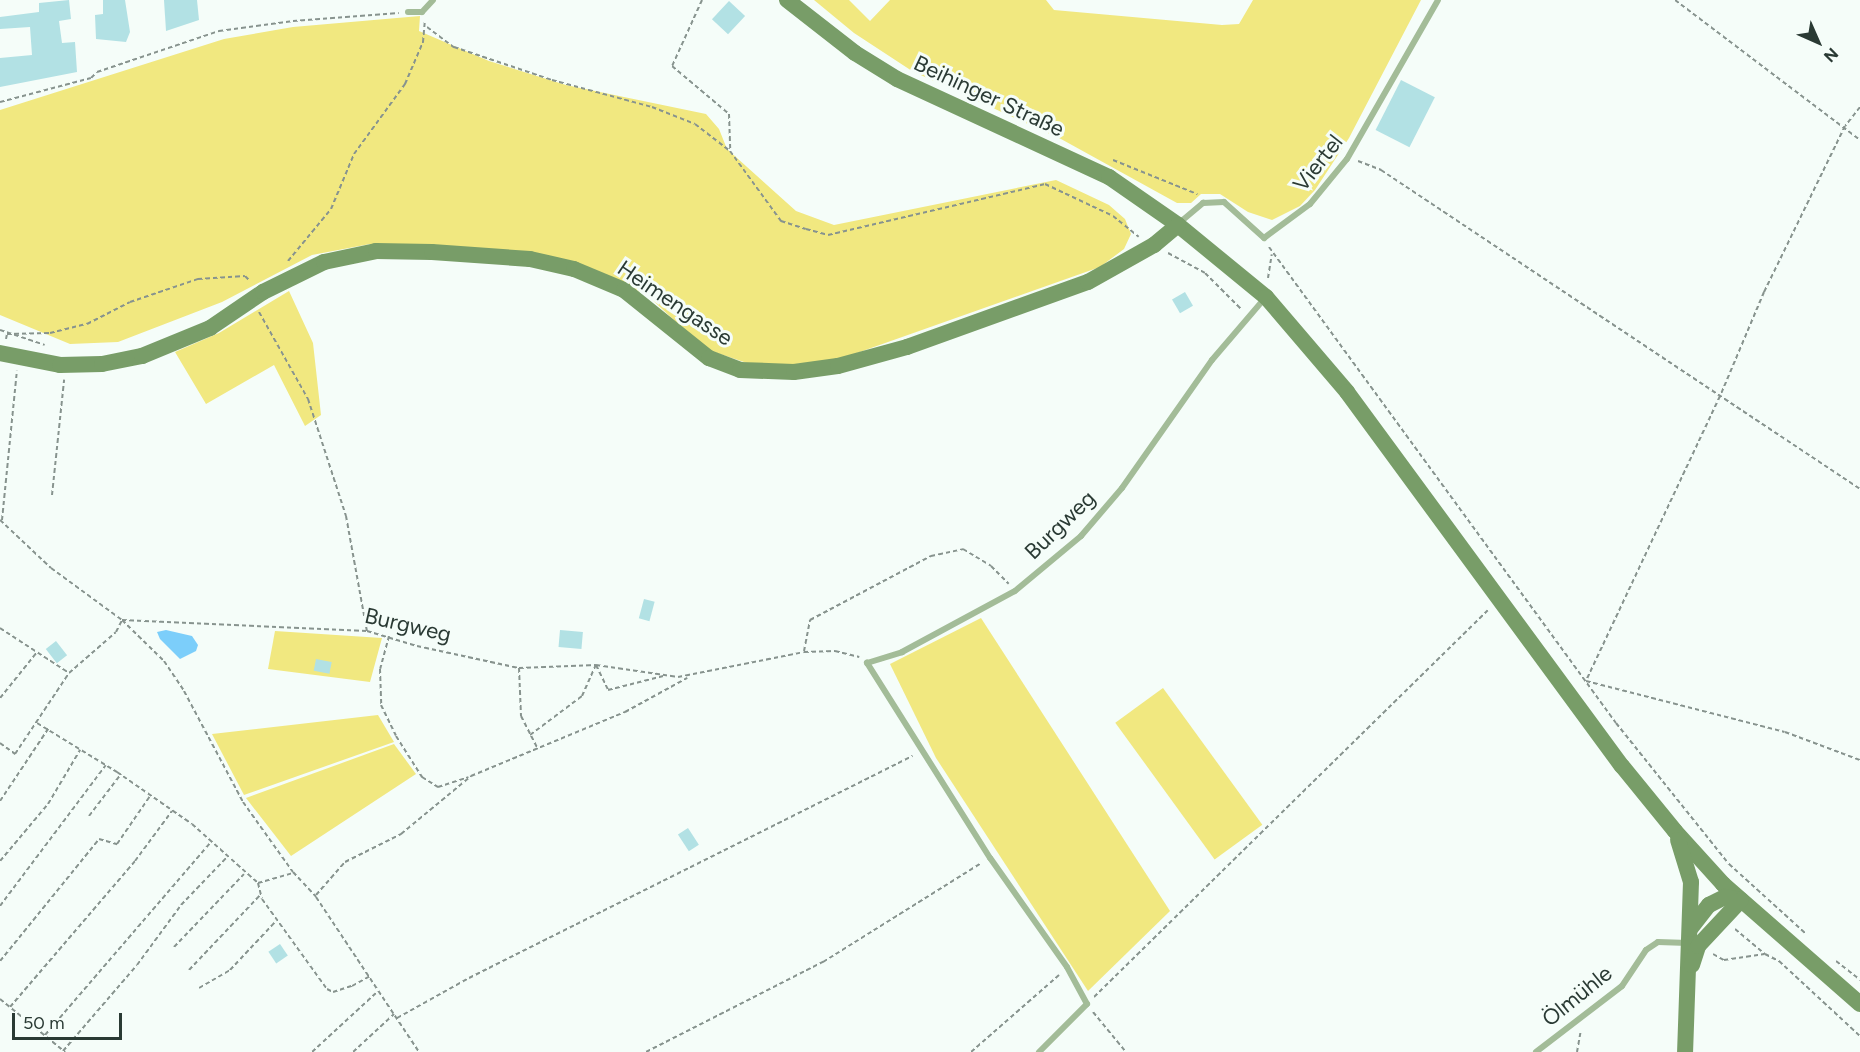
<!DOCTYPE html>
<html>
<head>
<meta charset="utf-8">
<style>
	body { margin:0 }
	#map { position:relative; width:1860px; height:1052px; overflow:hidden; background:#f5fdf9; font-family:Figtree,sans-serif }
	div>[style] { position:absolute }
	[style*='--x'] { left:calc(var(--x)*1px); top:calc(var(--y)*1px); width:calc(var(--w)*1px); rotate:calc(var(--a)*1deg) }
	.green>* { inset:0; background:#f1e880; transform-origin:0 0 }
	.water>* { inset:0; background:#7ccefa }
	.building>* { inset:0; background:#b2e1e4; transform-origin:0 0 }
	.path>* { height:2px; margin-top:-1px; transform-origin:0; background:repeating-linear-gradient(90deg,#87938e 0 4.5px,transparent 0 7.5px) }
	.lane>* { height:6px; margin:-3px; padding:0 3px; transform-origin:3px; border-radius:3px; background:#a3bc98 }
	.secondary>* { height:16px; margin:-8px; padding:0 8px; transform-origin:8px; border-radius:8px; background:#789d68 }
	span { translate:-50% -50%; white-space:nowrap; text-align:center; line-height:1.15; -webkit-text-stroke:6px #f5fdf9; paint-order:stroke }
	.street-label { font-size:22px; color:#2a3a34 }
	.north { position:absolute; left:1788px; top:12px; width:60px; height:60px; -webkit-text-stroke:4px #f5fdf9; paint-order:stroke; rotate:135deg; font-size:16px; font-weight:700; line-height:24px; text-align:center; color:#2a3a34 }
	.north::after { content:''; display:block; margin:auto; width:21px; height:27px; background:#2a3a34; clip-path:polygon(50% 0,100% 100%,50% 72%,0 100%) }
	.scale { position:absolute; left:12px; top:1013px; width:110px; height:27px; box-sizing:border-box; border:3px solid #2a3a34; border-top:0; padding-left:8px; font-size:18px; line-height:21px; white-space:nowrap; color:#2a3a34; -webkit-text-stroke:4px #f5fdf9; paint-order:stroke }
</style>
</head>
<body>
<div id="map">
	<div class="green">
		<div style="clip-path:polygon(814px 0,849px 0,870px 21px,890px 0,1046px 0,1054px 10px,1222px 25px,1239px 24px,1253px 0,1421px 0,1349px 138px,1315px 190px,1300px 206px,1272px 220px,1248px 212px,1220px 194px,1201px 194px,1191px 203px,1177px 203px,1061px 139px,912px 71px,854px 33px)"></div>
		<div style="clip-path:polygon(420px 16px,419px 31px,489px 61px,566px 85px,706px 114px,719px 129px,727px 149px,796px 211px,834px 225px,1056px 180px,1109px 205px,1125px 219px,1131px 234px,1124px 249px,1100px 267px,840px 359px,762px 368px,705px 349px,646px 294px,558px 261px,423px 244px,370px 244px,312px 255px,222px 302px,118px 342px,70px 344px,0 315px,0 110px,224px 39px,293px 27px)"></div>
		<div style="clip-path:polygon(289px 291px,313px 343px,321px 415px,305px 426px,274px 365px,206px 404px,175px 352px,219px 333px)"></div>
		<div style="clip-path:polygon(981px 618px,1170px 911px,1088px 991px,936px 758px,890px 664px)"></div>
		<div style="clip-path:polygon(275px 631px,382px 638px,370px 682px,268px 669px)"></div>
		<div style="left:1163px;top:688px;width:169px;height:59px;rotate:54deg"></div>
		<div style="clip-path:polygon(378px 715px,394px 742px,244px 795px,212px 734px)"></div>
		<div style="clip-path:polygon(394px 744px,416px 774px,291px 856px,246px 798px)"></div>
	</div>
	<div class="water">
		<div style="clip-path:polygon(166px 630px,192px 636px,198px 645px,196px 651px,180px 659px,160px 639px,157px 632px)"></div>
	</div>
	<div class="building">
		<div style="clip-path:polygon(69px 0,71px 19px,59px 21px,62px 43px,75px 42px,77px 72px,0 87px,0 58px,32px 55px,30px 27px,0 29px,0 17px,39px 12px,39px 3px)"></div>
		<div style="clip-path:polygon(103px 0,125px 0,130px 32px,126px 42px,96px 39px,95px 15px,103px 14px)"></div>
		<div style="clip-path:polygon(164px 0,197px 0,199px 20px,166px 31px)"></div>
		<div style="left:729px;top:1px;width:22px;height:25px;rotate:43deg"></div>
		<div style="left:1401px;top:80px;width:38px;height:56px;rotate:27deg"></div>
		<div style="left:1185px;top:292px;width:16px;height:15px;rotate:60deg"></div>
		<div style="left:644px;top:599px;width:11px;height:20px;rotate:15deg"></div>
		<div style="left:560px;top:630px;width:23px;height:17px;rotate:5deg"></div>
		<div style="left:56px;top:641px;width:18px;height:13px;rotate:52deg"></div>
		<div style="left:316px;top:659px;width:16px;height:12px;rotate:11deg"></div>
		<div style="left:688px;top:828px;width:20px;height:12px;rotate:57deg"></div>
		<div style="left:280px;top:944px;width:14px;height:14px;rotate:56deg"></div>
	</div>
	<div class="path">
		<div style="--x:702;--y:0;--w:72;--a:114.4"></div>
		<div style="--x:672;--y:66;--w:75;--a:40.1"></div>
		<div style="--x:729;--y:114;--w:36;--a:88"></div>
		<div style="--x:1675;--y:0;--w:232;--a:37.1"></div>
		<div style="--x:427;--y:27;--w:34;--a:37"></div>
		<div style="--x:454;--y:47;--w:103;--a:18.6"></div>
		<div style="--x:552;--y:80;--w:104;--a:15.1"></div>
		<div style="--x:652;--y:107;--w:46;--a:21.6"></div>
		<div style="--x:695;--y:124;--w:44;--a:37.6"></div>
		<div style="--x:730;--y:151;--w:87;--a:53.9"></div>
		<div style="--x:781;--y:221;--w:26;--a:18"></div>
		<div style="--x:806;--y:229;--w:23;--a:15"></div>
		<div style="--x:828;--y:235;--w:223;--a:-13.2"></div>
		<div style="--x:1045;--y:184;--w:75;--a:25.2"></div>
		<div style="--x:1113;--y:216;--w:33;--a:39"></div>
		<div style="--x:0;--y:102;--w:94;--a:-14.8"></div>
		<div style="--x:91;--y:78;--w:8;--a:-45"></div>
		<div style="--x:97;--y:72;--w:129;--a:-18.6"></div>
		<div style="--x:219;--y:31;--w:75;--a:-7.7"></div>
		<div style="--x:293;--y:21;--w:106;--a:-4.3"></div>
		<div style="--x:1860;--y:107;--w:24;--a:128"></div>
		<div style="--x:1845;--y:126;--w:185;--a:116"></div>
		<div style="--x:1764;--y:292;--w:113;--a:112.9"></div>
		<div style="--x:1720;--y:396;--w:315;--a:115.2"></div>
		<div style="--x:1586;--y:681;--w:205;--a:14.4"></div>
		<div style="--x:1785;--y:732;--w:80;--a:20.5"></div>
		<div style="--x:1113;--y:160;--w:91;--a:22"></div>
		<div style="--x:1358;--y:161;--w:25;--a:21"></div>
		<div style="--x:1381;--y:170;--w:576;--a:33.66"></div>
		<div style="--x:1269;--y:247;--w:589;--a:53.91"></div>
		<div style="--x:1616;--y:723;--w:181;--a:51.3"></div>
		<div style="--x:1729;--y:864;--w:103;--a:42.2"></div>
		<div style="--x:1168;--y:253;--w:42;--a:28.4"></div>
		<div style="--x:1205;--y:273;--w:51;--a:45"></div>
		<div style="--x:288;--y:261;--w:67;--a:-50.4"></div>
		<div style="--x:331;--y:209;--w:60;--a:-67.3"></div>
		<div style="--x:354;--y:154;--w:87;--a:-53.9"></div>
		<div style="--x:405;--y:84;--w:46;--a:-66.8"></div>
		<div style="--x:423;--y:42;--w:21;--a:-85"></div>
		<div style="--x:1268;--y:278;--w:24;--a:-81"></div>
		<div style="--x:259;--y:312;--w:100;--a:60.6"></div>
		<div style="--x:308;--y:399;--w:123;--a:72"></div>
		<div style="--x:346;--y:516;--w:117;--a:79.7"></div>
		<div style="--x:0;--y:330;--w:47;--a:18.4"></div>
		<div style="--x:6;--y:339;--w:5;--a:-79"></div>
		<div style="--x:7;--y:334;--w:43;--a:-1.3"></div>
		<div style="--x:50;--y:333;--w:38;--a:-14"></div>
		<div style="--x:87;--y:324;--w:48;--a:-27.1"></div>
		<div style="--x:130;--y:302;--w:72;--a:-18.7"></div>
		<div style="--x:198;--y:279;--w:47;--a:-3.7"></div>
		<div style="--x:245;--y:276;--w:7;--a:45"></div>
		<div style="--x:52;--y:495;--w:116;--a:-84"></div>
		<div style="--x:0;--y:520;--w:70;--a:43.3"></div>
		<div style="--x:51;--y:568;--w:88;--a:36.2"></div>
		<div style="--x:122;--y:620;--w:59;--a:44.3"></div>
		<div style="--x:164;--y:661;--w:36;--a:56"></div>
		<div style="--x:184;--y:691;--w:126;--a:62"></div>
		<div style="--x:243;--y:802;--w:86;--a:54.5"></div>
		<div style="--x:293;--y:872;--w:34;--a:47"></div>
		<div style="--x:316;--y:897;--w:186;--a:56.4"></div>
		<div style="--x:2;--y:520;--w:150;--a:-84.3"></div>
		<div style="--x:122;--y:620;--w:245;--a:2.6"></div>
		<div style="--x:367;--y:631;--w:52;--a:16.7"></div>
		<div style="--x:417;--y:646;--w:104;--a:12.2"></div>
		<div style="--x:519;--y:668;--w:77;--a:-2.2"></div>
		<div style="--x:596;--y:665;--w:83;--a:8.3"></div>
		<div style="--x:678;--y:677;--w:128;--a:-11.2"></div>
		<div style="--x:804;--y:652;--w:31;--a:-2"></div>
		<div style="--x:835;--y:651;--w:25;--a:14"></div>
		<div style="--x:0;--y:628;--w:82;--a:33.1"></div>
		<div style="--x:389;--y:636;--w:34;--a:105"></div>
		<div style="--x:380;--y:669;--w:36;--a:88"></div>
		<div style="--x:381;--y:705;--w:34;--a:64"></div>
		<div style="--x:396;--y:736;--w:49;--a:57.6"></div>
		<div style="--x:422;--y:777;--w:19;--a:32"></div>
		<div style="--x:438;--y:787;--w:32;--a:-18"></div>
		<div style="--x:804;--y:651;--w:32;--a:-79"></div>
		<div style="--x:810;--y:620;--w:137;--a:-27.9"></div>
		<div style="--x:931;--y:556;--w:33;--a:-12"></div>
		<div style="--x:963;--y:549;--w:33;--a:31"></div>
		<div style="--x:991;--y:566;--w:25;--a:45"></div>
		<div style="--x:519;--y:668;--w:48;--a:87.6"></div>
		<div style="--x:521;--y:716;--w:36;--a:63"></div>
		<div style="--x:0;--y:698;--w:59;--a:-51.2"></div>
		<div style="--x:37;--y:723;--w:94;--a:31.5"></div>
		<div style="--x:117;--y:772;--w:91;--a:34.7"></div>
		<div style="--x:192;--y:824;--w:89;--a:41.8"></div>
		<div style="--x:258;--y:883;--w:16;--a:76"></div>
		<div style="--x:262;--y:899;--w:111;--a:54.2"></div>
		<div style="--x:327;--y:989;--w:7;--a:27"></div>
		<div style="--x:333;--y:992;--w:20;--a:-18"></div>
		<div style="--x:352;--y:986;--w:21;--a:-29"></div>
		<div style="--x:530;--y:735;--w:65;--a:-36.9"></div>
		<div style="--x:582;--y:696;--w:34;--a:-66"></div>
		<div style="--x:596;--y:665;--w:28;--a:64"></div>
		<div style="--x:608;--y:690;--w:57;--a:-14.3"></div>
		<div style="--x:0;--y:743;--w:19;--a:36"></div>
		<div style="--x:15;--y:754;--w:97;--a:-56.3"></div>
		<div style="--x:69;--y:673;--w:62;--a:-41.1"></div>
		<div style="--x:116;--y:632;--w:13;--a:-63"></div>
		<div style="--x:0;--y:801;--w:87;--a:-56.3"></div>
		<div style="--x:89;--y:816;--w:53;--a:-52.7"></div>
		<div style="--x:0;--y:861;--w:75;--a:-49.9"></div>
		<div style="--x:48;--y:804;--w:63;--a:-59.3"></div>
		<div style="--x:258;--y:883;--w:35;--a:-16"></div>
		<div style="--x:316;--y:895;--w:44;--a:-48.7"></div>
		<div style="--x:345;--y:862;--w:63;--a:-26.6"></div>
		<div style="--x:401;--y:834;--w:91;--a:-39.6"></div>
		<div style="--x:471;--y:776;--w:167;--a:-22.6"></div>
		<div style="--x:625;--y:712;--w:71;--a:-28.7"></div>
		<div style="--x:0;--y:906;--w:176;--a:-53.1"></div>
		<div style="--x:1735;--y:929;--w:39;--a:40"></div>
		<div style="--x:174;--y:947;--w:101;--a:-46.2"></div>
		<div style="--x:1713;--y:954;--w:13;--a:29"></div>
		<div style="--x:1724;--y:960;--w:41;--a:-8.3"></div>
		<div style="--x:1765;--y:954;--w:16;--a:27"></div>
		<div style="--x:1779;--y:961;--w:110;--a:42.8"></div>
		<div style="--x:0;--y:961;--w:157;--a:-50.9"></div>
		<div style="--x:99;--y:839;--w:19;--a:16"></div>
		<div style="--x:117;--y:844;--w:58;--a:-55.5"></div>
		<div style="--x:1836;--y:961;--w:31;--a:38"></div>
		<div style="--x:189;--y:970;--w:105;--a:-46.5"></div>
		<div style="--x:199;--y:988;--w:36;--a:-30"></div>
		<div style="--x:230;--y:970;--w:67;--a:-46.8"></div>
		<div style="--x:1094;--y:997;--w:552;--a:-44.49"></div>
		<div style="--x:0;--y:999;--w:84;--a:39.2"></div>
		<div style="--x:10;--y:1007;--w:192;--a:-49.4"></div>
		<div style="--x:135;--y:861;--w:62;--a:-53.5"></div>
		<div style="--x:1093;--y:1012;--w:52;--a:50.5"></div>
		<div style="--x:397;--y:1018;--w:82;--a:-29.1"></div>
		<div style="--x:469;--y:978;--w:496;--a:-26.6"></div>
		<div style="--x:45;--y:1035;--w:253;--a:-49.3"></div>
		<div style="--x:63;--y:1051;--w:113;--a:-49.3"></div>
		<div style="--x:137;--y:965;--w:74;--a:-53.7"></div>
		<div style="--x:181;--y:905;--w:65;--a:-46.2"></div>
		<div style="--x:312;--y:1052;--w:90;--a:-42.7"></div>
		<div style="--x:353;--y:1052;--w:56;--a:-42.8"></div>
		<div style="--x:646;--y:1052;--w:199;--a:-27"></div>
		<div style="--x:823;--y:962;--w:185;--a:-32"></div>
		<div style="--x:971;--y:1052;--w:117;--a:-41.2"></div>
		<div style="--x:1577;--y:1052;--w:22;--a:-80"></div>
	</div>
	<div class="lane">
		<div style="--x:408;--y:12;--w:14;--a:0"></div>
		<div style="--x:422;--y:12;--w:16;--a:-47"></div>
		<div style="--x:1178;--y:224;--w:33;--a:-40"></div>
		<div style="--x:1203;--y:203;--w:21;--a:-3"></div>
		<div style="--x:1224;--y:202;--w:54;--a:42"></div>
		<div style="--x:1264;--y:238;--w:57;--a:-36.5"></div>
		<div style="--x:1310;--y:204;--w:58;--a:-50.6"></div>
		<div style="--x:1347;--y:159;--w:183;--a:-60.2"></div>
		<div style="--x:1039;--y:1052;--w:68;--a:-45"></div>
		<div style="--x:1087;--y:1004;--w:42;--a:-118.4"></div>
		<div style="--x:1067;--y:967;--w:133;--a:-125.2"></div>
		<div style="--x:990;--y:858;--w:231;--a:-122.2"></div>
		<div style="--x:867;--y:663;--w:37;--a:-17"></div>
		<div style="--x:902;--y:652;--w:128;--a:-28.4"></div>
		<div style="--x:1015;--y:591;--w:86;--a:-39.8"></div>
		<div style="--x:1081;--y:536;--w:63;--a:-49.5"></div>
		<div style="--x:1122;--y:488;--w:156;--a:-54.9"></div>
		<div style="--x:1212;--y:360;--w:82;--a:-49.5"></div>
		<div style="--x:1536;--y:1052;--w:108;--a:-37.5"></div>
		<div style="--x:1622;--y:986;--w:43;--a:-56.3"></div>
		<div style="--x:1646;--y:950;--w:14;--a:-34"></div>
		<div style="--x:1658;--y:942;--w:30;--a:2"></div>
	</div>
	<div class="secondary">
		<div style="--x:787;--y:0;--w:86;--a:37.9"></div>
		<div style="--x:855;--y:53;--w:49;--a:31.8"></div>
		<div style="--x:897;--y:79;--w:234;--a:24.8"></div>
		<div style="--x:1109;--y:177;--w:84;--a:34.8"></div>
		<div style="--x:1178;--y:225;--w:114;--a:39.3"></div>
		<div style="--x:1266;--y:297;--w:125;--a:49.5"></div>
		<div style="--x:1347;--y:392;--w:464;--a:53.7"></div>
		<div style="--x:1622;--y:766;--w:84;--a:50.8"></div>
		<div style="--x:1675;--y:831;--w:72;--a:47.8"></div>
		<div style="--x:1723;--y:884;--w:182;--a:41.2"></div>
		<div style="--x:0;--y:353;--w:61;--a:11.3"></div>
		<div style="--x:60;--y:365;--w:42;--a:-1.4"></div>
		<div style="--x:102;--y:364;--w:41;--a:-11.3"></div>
		<div style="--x:142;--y:356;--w:74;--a:-22.4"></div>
		<div style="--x:210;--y:328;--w:64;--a:-34.2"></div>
		<div style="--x:263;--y:292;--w:68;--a:-26.2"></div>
		<div style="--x:324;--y:262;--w:53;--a:-11.9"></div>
		<div style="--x:376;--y:251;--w:56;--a:1"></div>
		<div style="--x:432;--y:252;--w:98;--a:4.1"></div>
		<div style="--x:530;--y:259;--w:45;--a:12.8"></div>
		<div style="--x:574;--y:269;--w:54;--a:22.8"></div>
		<div style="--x:624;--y:290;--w:109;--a:38.7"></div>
		<div style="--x:709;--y:358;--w:33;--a:21"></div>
		<div style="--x:740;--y:370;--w:54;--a:2.1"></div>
		<div style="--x:794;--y:372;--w:44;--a:-7.8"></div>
		<div style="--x:838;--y:366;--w:72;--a:-15.4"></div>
		<div style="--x:907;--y:347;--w:192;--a:-19.8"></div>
		<div style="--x:1088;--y:282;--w:76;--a:-29.3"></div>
		<div style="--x:1154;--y:245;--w:31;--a:-40"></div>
		<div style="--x:1678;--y:840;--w:44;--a:72.8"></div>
		<div style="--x:1691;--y:882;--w:170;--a:92"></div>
		<div style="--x:1690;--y:929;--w:31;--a:-52"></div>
		<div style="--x:1709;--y:905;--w:18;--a:-27"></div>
		<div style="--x:1725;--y:897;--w:16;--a:11"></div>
		<div style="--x:1692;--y:965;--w:20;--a:-72"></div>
		<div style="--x:1698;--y:946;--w:63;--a:-46.9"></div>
	</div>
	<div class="street-label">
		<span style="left:989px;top:96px;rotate:25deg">Beihinger Straße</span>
		<span style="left:1318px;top:163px;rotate:-52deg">Viertel</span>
		<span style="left:675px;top:303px;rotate:34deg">Heimengasse</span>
		<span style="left:1060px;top:525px;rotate:-44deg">Burgweg</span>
		<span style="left:408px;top:625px;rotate:13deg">Burgweg</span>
		<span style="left:1577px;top:996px;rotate:-39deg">Ölmühle</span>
	</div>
	<div class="north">N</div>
	<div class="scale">50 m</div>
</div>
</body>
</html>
